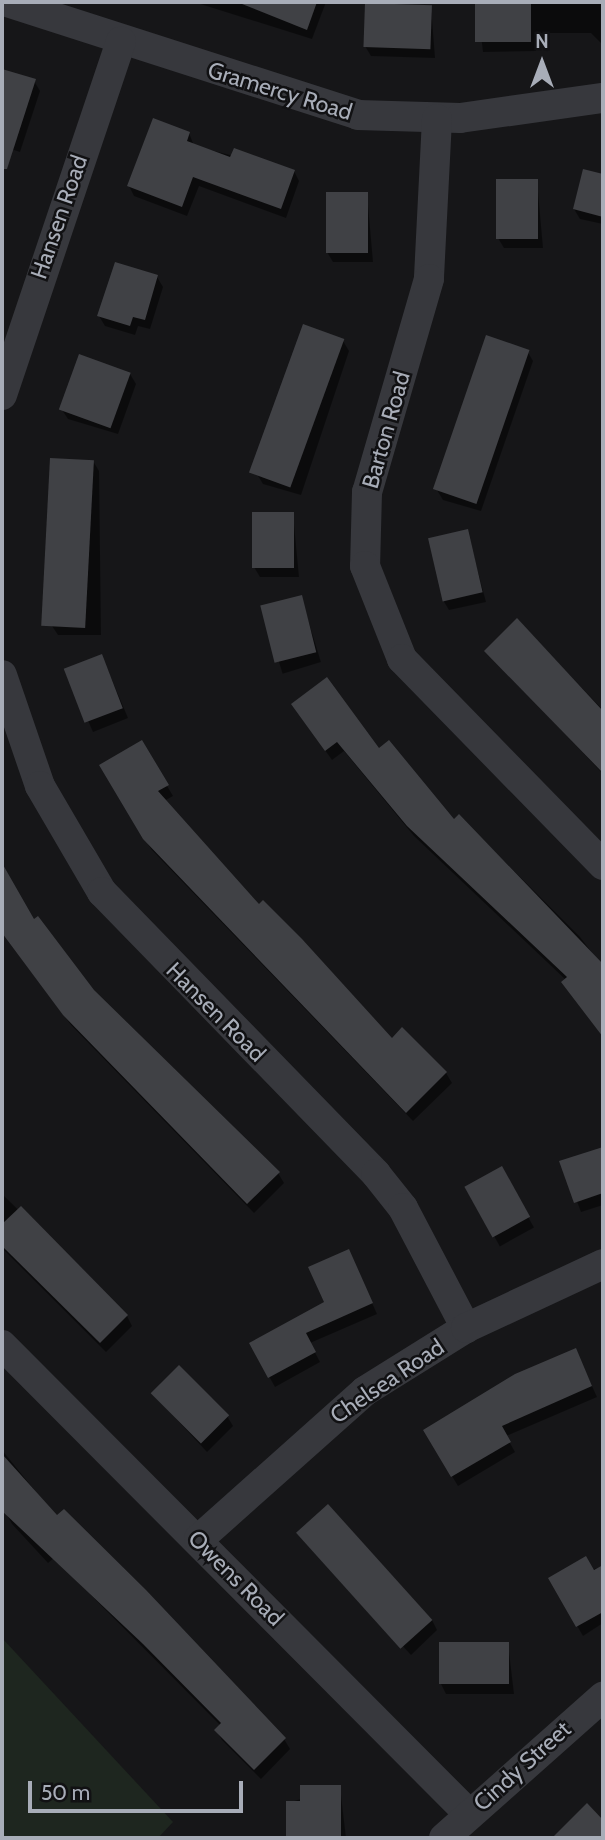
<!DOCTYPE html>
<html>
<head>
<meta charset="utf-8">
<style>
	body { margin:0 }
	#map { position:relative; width:605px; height:1840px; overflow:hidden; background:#161618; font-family:Cabin,sans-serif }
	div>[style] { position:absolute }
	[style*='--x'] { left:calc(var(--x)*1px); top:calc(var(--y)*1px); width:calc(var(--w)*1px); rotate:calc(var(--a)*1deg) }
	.green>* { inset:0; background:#1e261f }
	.shadow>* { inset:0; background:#0007; transform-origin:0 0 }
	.building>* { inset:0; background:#404145; transform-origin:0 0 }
	.minor>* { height:30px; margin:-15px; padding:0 15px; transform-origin:15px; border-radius:15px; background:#37383d }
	span { translate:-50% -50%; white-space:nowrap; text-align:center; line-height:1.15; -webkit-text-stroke:5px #111113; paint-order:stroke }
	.street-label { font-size:23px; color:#a8adb8 }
	.frame { position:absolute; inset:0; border:4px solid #a8adb8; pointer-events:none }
	.north { position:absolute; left:507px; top:28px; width:70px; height:70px; -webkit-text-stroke:5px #111113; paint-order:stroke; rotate:0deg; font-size:19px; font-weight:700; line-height:28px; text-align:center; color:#a8adb8 }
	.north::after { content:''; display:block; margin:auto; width:24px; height:32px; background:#a8adb8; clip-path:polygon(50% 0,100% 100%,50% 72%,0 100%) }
	.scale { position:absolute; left:28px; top:1781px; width:215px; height:32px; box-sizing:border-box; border:4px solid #a8adb8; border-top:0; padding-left:9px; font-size:21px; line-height:24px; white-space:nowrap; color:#a8adb8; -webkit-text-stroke:5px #111113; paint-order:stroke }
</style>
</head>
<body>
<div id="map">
	<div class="green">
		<div style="clip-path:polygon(2px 1638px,173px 1822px,158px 1838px,2px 1838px)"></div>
	</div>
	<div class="shadow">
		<div style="clip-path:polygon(194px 2px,326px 2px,312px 39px)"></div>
		<div style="clip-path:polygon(477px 2px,603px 2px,603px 45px,591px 33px,536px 33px,536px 51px,483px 52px)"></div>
		<div style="clip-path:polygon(431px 6px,435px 58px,371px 56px,365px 46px)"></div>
		<div style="clip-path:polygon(2px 70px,34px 81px,40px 91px,20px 152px,2px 146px)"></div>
		<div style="clip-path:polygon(189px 133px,194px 146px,294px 171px,299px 181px,286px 218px,199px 186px,187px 216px,134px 196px,129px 186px)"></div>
		<div style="clip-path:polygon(584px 171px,603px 176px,603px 224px,580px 219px,574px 209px)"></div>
		<div style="clip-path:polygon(537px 181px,543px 248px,504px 248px,498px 238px)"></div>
		<div style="clip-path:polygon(367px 194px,373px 262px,333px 262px,327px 252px)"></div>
		<div style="clip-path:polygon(157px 277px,163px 287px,150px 329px,138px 326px,135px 335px,105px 326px,99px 316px)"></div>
		<div style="clip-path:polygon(343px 341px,349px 351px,301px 495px,263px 484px,257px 474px)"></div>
		<div style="clip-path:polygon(527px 351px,533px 361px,481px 511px,443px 500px,437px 490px)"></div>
		<div style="clip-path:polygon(130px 374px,136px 384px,118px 434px,68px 419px,62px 410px)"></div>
		<div style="clip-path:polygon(93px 461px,99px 471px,101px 635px,58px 635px,52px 626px)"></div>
		<div style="clip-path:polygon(293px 514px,299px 577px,260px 577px,254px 567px)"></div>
		<div style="clip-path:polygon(467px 531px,486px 602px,449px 610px,443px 600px)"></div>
		<div style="left:301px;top:597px;width:68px;height:40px;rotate:73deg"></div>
		<div style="clip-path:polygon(517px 620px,603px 710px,603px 774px,487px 651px)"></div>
		<div style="clip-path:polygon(106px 666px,128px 718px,93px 732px,66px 670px)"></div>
		<div style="clip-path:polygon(293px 705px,379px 750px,454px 821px,459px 816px,580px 937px,603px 967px,603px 1037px,566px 980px,414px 836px,344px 751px,332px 760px)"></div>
		<div style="clip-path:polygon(141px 742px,173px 796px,164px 801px,259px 907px,392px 1040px,402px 1030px,446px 1073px,452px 1083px,413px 1121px,151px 849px,102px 766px)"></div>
		<div style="clip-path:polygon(2px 866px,34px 921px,92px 991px,278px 1173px,284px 1183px,254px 1213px,71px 1025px,2px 933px)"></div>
		<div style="clip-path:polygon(603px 1148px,603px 1205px,581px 1212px,562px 1162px)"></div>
		<div style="left:501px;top:1168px;width:68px;height:39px;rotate:61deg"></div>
		<div style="clip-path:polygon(2px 1194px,127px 1316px,132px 1326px,106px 1352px,2px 1248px)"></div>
		<div style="clip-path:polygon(349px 1251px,377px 1314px,310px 1343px,320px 1362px,275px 1387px,251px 1344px,326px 1303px)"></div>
		<div style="clip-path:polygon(580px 1360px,597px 1397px,506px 1436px,515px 1452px,458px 1486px,425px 1431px)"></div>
		<div style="clip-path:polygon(153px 1394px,227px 1416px,233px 1426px,207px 1452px)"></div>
		<div style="clip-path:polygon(2px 1450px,57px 1518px,284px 1739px,290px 1749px,261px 1779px,222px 1740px,216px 1730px,221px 1726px,54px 1558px,48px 1563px,12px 1524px,2px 1506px)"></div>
		<div style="clip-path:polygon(299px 1534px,432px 1620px,437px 1630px,411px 1655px)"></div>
		<div style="clip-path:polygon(603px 1567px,603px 1623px,583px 1636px,550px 1579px)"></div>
		<div style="clip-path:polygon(508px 1644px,514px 1694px,446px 1694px,441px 1684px)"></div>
		<div style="clip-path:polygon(340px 1787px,346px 1838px,288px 1838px,288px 1803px)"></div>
	</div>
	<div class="building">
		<div style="clip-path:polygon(237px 2px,317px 2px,307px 30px)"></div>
		<div style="left:475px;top:2px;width:56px;height:40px"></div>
		<div style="left:365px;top:3px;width:67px;height:44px;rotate:2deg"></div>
		<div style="clip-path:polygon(2px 69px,36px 79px,7px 169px,2px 169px)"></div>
		<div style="clip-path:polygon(153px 118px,190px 132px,187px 141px,230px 157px,234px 148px,295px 170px,281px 209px,193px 177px,182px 207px,127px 186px)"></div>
		<div style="clip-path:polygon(583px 169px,603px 174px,603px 217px,573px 209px)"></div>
		<div style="left:496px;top:179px;width:42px;height:60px"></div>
		<div style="left:326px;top:192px;width:42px;height:61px"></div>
		<div style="clip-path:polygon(115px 262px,158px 275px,145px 320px,133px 317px,130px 326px,97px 316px)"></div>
		<div style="left:303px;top:324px;width:44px;height:158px;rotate:20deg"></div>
		<div style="left:486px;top:335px;width:46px;height:163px;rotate:19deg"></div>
		<div style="left:79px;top:354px;width:55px;height:59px;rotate:20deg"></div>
		<div style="left:50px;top:458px;width:44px;height:168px;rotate:3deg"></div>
		<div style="left:294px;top:512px;width:56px;height:42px;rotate:90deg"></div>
		<div style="left:468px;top:529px;width:65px;height:41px;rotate:77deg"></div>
		<div style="left:302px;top:595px;width:59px;height:43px;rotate:76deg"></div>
		<div style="clip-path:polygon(517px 618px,603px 711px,603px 773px,484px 651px)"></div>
		<div style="left:102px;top:654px;width:58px;height:41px;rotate:69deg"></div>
		<div style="clip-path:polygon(327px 677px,379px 748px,389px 740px,454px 819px,459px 814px,603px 964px,603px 1037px,561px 982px,567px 977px,407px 826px,337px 742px,325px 751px,291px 704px)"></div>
		<div style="clip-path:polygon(142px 740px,169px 785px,158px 791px,259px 904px,263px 900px,302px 939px,392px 1038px,402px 1027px,447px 1072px,406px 1113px,143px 839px,99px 765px)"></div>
		<div style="clip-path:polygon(2px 863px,34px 919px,38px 916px,94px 990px,280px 1172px,247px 1204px,63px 1015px,2px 933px)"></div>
		<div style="clip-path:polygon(603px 1147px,603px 1193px,574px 1203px,559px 1161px)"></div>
		<div style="left:502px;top:1166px;width:58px;height:43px;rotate:61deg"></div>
		<div style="clip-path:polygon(21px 1206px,128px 1315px,100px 1343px,2px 1246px,2px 1224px)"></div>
		<div style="clip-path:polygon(349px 1249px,373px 1303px,306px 1333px,316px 1352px,268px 1378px,249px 1343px,324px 1302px,308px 1267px)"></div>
		<div style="clip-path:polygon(576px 1348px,592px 1386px,502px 1426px,511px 1442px,451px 1477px,423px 1430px,515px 1374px)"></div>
		<div style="left:179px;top:1365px;width:71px;height:40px;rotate:45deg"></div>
		<div style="clip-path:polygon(2px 1454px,57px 1515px,64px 1509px,146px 1590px,286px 1738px,254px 1770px,214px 1730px,221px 1723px,143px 1644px,2px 1511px)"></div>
		<div style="left:328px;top:1504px;width:156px;height:43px;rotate:48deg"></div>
		<div style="clip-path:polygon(586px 1556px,594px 1570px,603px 1565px,603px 1612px,576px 1627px,548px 1578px)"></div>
		<div style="left:439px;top:1642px;width:70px;height:42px"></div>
		<div style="clip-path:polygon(300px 1785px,341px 1785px,341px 1838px,286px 1838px,286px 1801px,300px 1801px)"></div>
		<div style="clip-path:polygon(587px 1803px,603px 1820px,603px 1838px,552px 1838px)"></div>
	</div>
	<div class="minor">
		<div style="--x:7;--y:2;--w:369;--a:17.8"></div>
		<div style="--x:358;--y:115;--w:102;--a:1.7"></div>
		<div style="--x:460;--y:118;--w:144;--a:-8"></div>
		<div style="--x:437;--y:119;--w:160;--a:92.9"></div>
		<div style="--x:429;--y:279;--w:222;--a:106.2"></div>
		<div style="--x:367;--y:492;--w:74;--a:91.5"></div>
		<div style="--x:365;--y:566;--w:100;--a:68.3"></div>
		<div style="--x:402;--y:659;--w:288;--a:45.7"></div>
		<div style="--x:2;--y:395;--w:373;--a:-71.4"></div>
		<div style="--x:2;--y:675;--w:117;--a:71.1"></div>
		<div style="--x:40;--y:786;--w:123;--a:59.7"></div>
		<div style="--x:102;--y:892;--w:393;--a:45.8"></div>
		<div style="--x:376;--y:1174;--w:43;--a:51.5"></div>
		<div style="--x:403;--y:1208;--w:136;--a:62.3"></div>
		<div style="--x:2;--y:1345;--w:660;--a:45.12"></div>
		<div style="--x:199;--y:1539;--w:222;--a:-41.7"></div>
		<div style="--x:365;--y:1391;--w:119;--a:-32"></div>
		<div style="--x:466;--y:1328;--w:151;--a:-25"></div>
		<div style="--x:444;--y:1838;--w:213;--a:-41.6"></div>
	</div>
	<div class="street-label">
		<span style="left:280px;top:91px;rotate:17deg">Gramercy Road</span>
		<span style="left:59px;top:217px;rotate:-71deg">Hansen Road</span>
		<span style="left:386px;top:430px;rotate:-74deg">Barton Road</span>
		<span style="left:216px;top:1012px;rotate:45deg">Hansen Road</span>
		<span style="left:387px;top:1381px;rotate:-34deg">Chelsea Road</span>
		<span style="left:236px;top:1578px;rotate:45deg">Owens Road</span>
		<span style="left:522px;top:1766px;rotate:-42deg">Cindy Street</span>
	</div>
	<div class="frame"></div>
	<div class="north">N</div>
	<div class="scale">50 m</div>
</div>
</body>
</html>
